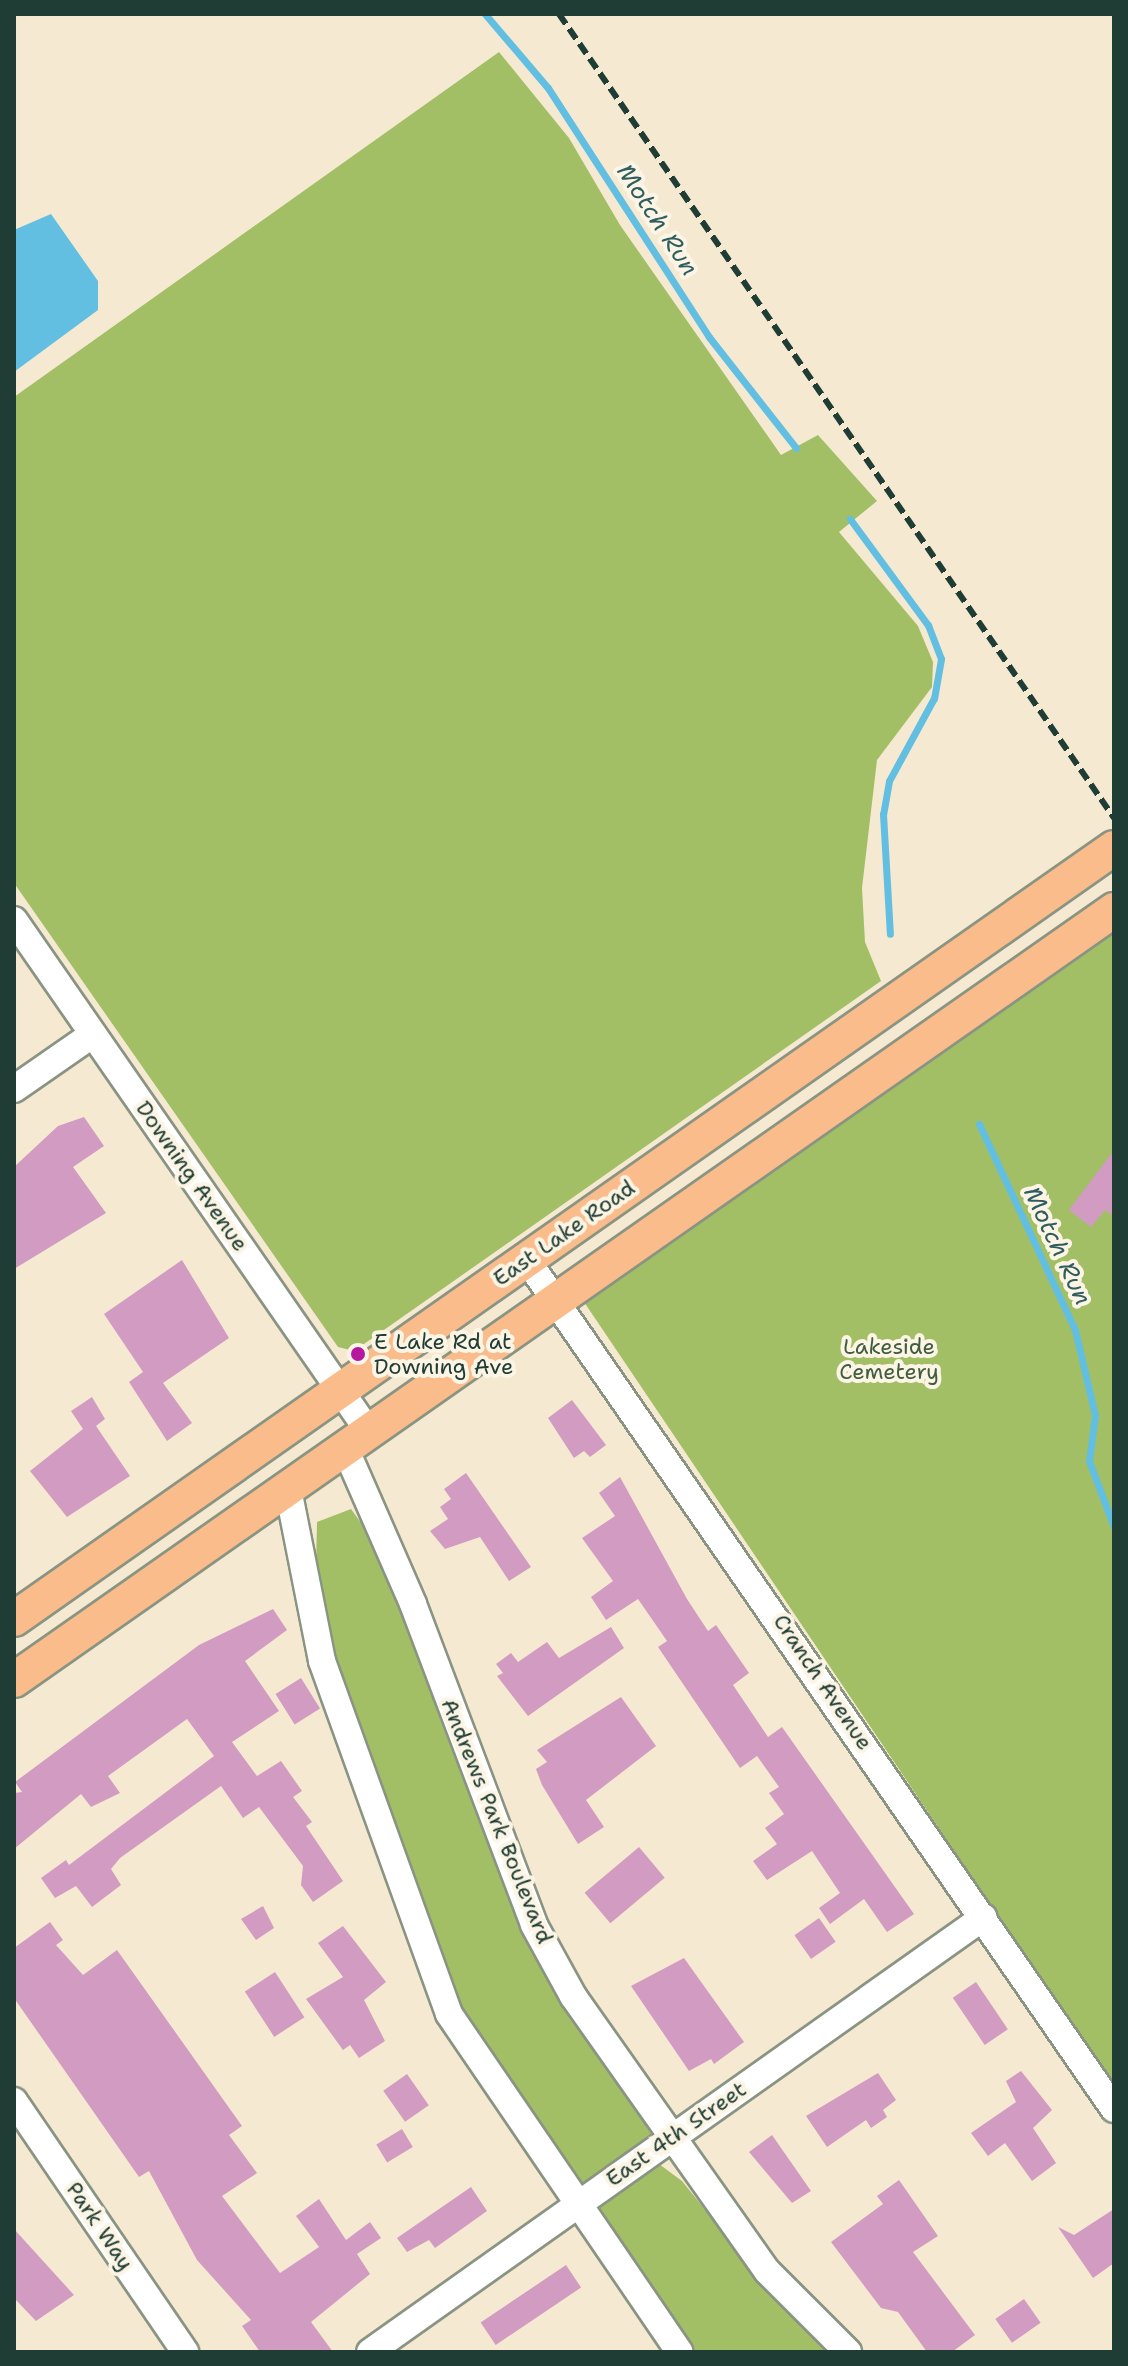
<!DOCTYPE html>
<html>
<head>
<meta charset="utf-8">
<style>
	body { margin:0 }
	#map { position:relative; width:1128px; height:2366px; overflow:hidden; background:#f5ead1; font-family:"Shantell Sans",sans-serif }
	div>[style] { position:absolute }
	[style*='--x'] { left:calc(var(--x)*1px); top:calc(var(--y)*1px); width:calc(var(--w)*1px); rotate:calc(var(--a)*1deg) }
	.green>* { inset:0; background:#a2bf66 }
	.water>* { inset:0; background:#62bfe1 }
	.stream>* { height:7px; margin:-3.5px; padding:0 3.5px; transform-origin:3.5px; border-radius:3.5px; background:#62bfe1 }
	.building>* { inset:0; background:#d29bc2; transform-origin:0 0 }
	.roads { filter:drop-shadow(2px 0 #8a9482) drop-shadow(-2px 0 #8a9482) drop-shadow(0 2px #8a9482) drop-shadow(0 -2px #8a9482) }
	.minor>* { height:26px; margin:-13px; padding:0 13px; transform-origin:13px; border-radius:13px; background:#fff }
	.major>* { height:34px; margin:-17px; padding:0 17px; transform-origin:17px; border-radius:17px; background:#fabc8b }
	.rail>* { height:6px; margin-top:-3px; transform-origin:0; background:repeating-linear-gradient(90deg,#1f3d34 0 12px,transparent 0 18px) }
	.dots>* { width:22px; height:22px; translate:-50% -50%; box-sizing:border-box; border:4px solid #fcf5e5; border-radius:50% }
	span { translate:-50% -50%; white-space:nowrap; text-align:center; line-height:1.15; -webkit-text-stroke:8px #fcf5e5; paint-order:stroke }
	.street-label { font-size:22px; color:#1f3d34 }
	.poi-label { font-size:22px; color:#1f3d34 }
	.left { translate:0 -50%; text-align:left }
	.park-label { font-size:22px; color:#405e40 }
	.water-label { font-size:24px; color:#305e5f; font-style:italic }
	.frame { position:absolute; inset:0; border:16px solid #1f3d34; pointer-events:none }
</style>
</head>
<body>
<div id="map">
	<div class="green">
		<div style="clip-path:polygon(499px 52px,569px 138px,620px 225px,781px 455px,818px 435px,877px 501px,839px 532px,918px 626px,933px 662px,932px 687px,877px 760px,862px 888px,865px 942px,881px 981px,354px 1351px,338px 1347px,14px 883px,14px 397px)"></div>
		<div style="clip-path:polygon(1114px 926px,1114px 2088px,584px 1302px)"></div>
		<div style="clip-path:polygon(351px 1509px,378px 1546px,553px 1987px,652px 2135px,585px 2183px,572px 2179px,461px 2012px,315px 1610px,317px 1522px)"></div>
		<div style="clip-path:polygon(659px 2164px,682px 2181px,771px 2292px,832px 2352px,694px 2352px,597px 2209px)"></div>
	</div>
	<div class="water">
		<div style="clip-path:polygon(51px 214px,98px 281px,98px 310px,14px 372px,14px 230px)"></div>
	</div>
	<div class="stream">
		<div style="--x:485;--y:14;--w:97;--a:49.6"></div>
		<div style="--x:548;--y:88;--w:297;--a:57.1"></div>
		<div style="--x:709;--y:337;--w:141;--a:51.9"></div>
		<div style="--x:850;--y:519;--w:132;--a:53.7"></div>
		<div style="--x:928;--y:625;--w:36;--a:69"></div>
		<div style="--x:941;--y:659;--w:40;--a:100"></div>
		<div style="--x:934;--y:698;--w:94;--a:118.5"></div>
		<div style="--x:889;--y:781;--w:34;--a:100"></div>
		<div style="--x:883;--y:814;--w:120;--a:86.7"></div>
		<div style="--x:979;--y:1124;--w:227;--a:65"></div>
		<div style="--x:1075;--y:1330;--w:87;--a:76.8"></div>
		<div style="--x:1095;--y:1415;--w:46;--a:97.4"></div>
		<div style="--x:1089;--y:1461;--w:71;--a:69.3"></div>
	</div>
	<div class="building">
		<div style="clip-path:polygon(84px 1117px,104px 1146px,73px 1167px,106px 1213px,14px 1269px,14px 1167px,58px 1126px)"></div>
		<div style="clip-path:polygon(1114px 1150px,1114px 1216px,1105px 1210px,1091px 1227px,1069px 1210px)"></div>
		<div style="clip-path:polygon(182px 1260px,229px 1338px,163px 1383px,192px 1423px,167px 1441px,129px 1382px,143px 1372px,104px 1314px)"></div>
		<div style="clip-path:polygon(92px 1397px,105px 1419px,96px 1426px,130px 1476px,67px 1517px,30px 1471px,83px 1429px,71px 1411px)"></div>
		<div style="clip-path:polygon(572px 1400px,606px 1445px,590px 1457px,584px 1451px,574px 1458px,548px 1418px)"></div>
		<div style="clip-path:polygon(466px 1473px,531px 1567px,509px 1581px,480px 1537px,445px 1549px,430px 1531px,448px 1519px,440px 1507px,451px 1499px,444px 1489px)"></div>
		<div style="clip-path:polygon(620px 1477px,687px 1599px,708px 1631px,716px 1625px,749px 1673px,733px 1685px,768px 1737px,782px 1727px,914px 1914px,887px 1932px,864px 1899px,830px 1924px,819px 1908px,840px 1893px,812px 1851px,767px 1880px,753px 1861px,777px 1844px,765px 1828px,784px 1814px,769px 1793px,779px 1787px,757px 1756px,740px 1768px,658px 1647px,667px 1641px,638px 1599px,606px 1620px,591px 1597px,613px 1581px,582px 1538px,615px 1516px,599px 1493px)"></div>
		<div style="clip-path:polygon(273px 1609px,287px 1630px,245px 1661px,279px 1711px,232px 1742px,257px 1776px,281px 1761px,302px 1791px,293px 1797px,312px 1822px,306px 1826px,343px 1881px,313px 1902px,301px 1885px,303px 1866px,259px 1807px,243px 1818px,221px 1786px,120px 1858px,111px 1869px,121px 1885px,92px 1907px,76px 1886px,55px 1898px,41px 1878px,66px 1860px,69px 1865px,214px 1756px,187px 1719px,108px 1776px,120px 1793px,91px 1807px,81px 1794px,14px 1849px,14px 1793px,22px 1792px,15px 1782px,199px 1645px)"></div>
		<div style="clip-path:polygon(611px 1627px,624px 1648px,528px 1716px,497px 1676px,503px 1673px,496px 1664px,511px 1653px,518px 1662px,547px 1642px,559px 1658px)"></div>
		<div style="left:301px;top:1678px;width:36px;height:30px;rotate:58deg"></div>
		<div style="clip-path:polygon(621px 1697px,656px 1746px,586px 1800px,604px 1827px,578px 1844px,542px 1785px,536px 1769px,547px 1762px,537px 1750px)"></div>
		<div style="left:639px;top:1847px;width:40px;height:71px;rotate:50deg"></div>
		<div style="clip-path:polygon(263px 1906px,274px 1928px,256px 1940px,241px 1919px)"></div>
		<div style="left:819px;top:1918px;width:29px;height:30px;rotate:55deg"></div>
		<div style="clip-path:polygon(50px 1922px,63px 1940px,56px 1945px,83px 1975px,117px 1950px,242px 2126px,229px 2135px,257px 2173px,222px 2196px,280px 2273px,319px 2247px,296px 2216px,319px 2199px,346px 2240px,370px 2222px,381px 2238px,357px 2254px,370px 2274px,311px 2322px,333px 2352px,260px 2352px,242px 2326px,251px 2320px,197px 2260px,149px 2171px,139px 2177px,14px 1998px,14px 1948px)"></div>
		<div style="clip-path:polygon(343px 1926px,386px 1982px,364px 2000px,385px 2041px,359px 2058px,350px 2045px,343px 2050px,306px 1999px,343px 1977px,318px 1943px)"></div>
		<div style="clip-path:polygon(684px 1958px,744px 2042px,714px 2064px,711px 2059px,689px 2071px,631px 1986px)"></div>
		<div style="left:275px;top:1972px;width:54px;height:36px;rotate:57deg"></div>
		<div style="left:976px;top:1982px;width:57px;height:28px;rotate:56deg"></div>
		<div style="clip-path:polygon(1021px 2071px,1052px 2110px,1033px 2128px,1056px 2163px,1032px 2181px,1005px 2143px,988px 2156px,971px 2133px,1016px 2102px,1006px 2081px)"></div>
		<div style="clip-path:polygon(878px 2073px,896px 2100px,883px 2110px,887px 2117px,871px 2128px,866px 2120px,827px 2147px,806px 2116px)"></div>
		<div style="left:407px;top:2074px;width:38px;height:29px;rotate:55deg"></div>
		<div style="left:402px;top:2129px;width:21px;height:30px;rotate:59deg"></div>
		<div style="clip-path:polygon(772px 2135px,811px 2191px,792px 2203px,749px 2152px)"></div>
		<div style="clip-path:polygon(899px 2180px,938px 2236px,913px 2252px,975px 2335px,952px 2352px,927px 2352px,898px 2312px,881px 2308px,831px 2242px,883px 2204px,877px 2196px)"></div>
		<div style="clip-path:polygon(471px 2187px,487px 2211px,435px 2248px,429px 2240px,407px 2252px,397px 2238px)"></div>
		<div style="clip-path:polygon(1114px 2209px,1114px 2263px,1093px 2278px,1058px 2227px,1074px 2235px)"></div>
		<div style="clip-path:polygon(14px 2229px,74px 2295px,36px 2321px,14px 2298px)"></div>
		<div style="left:566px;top:2265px;width:27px;height:103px;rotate:56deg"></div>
		<div style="left:1024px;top:2299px;width:29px;height:35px;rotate:55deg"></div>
	</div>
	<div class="roads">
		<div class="minor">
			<div style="--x:14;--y:920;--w:623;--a:55.26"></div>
			<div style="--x:14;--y:1089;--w:96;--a:-34.8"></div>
			<div style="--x:527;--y:1260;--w:1032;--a:55.34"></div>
			<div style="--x:345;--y:1448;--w:170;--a:66.4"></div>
			<div style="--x:413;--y:1604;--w:343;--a:69.3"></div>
			<div style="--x:534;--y:1925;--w:81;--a:61.2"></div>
			<div style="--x:573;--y:1996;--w:337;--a:54.8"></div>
			<div style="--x:767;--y:2271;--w:115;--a:45"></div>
			<div style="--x:288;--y:1489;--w:175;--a:78.8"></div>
			<div style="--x:322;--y:1661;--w:375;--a:70.2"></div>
			<div style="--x:449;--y:2014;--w:409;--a:55.7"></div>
			<div style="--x:14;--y:2101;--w:304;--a:55.7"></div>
			<div style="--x:370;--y:2352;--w:752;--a:-35.32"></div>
		</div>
		<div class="major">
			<div style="--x:14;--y:1619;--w:1343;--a:-35.03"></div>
			<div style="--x:14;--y:1680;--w:1343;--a:-34.99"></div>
		</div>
	</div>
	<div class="rail">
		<div style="--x:559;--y:14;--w:977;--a:55.38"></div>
	</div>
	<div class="dots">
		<div style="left:358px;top:1354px;background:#b5179e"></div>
	</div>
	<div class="street-label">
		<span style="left:192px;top:1176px;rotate:55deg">Downing Avenue</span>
		<span style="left:564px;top:1233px;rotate:-35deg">East Lake Road</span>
		<span style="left:823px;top:1682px;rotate:56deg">Cranch Avenue</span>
		<span style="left:497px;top:1821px;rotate:68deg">Andrews Park Boulevard</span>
		<span style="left:676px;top:2134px;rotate:-35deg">East 4th Street</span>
		<span style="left:100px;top:2226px;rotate:56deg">Park Way</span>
	</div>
	<div class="poi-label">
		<span class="left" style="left:374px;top:1354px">E Lake Rd at<br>Downing Ave</span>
	</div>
	<div class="park-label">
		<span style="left:889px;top:1359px">Lakeside<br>Cemetery</span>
	</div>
	<div class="water-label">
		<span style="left:657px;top:220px;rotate:57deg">Motch Run</span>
		<span style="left:1057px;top:1246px;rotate:65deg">Motch Run</span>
	</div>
	<div class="frame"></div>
</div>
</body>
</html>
